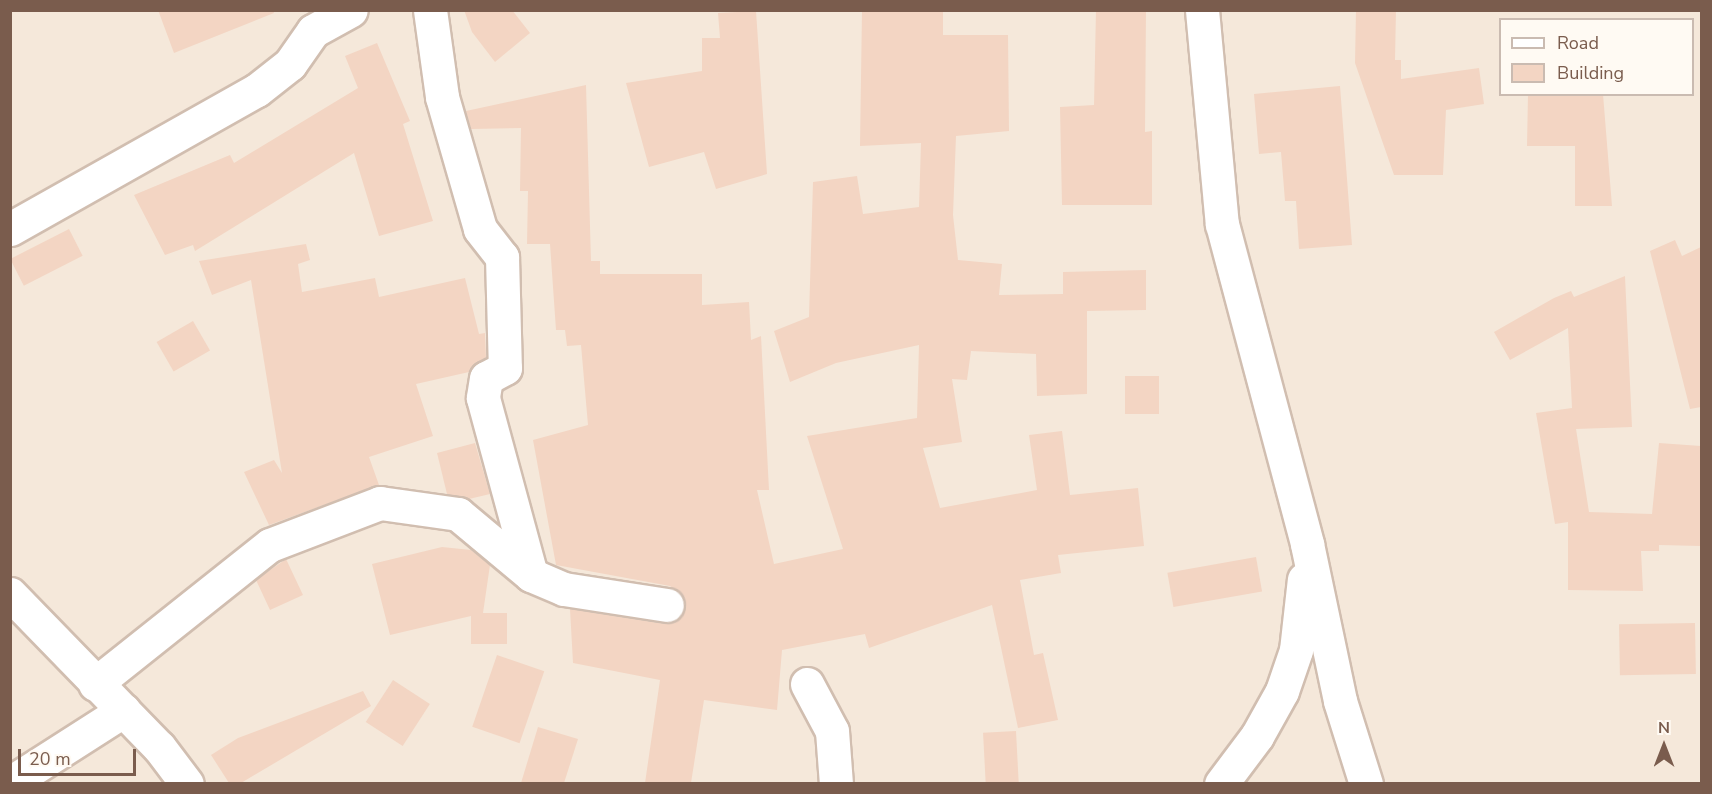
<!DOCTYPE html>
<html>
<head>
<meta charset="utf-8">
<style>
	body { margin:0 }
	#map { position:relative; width:1712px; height:794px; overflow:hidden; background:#fdf6ec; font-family:"Nunito Sans",sans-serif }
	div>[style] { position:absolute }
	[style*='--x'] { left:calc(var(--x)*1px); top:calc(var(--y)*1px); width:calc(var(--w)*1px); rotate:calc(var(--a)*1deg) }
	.residential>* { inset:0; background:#f5e8da }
	.building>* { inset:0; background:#f3d5c3; transform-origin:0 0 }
	.roads { filter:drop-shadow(2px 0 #d1beb0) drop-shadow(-2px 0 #d1beb0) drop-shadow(0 2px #d1beb0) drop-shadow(0 -2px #d1beb0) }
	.street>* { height:33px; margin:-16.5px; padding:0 16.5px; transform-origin:16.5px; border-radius:16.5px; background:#fff }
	span { translate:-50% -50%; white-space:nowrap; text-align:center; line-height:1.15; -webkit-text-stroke:4.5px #fffaf3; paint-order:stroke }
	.frame { position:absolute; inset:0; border:12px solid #7a5c4d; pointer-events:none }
	.legend { position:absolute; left:1499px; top:18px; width:195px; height:78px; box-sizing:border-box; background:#fffaf3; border:2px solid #cabbb1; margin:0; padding:8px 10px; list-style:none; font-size:18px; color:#7a5c4d }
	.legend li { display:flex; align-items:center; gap:12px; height:30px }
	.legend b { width:30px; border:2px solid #cabbb1 }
	.north { position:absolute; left:1634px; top:716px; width:60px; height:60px; -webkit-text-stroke:4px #fffaf3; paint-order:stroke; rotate:0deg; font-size:16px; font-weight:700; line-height:24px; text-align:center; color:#7a5c4d }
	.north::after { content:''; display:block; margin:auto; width:21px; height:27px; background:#7a5c4d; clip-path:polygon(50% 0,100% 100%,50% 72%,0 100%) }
	.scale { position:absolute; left:18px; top:749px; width:118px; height:27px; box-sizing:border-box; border:3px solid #7a5c4d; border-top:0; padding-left:8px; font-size:18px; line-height:21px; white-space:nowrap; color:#7a5c4d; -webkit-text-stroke:4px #fffaf3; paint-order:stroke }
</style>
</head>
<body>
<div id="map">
	<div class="residential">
		<div style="clip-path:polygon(evenodd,11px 11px,1701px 11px,1701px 783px,11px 783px,11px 11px,1500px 20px,1692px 20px,1692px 94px,1500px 94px,1500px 20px)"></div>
	</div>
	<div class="building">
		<div style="clip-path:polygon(158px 10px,273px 10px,274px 13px,174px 53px)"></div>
		<div style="clip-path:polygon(464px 10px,512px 10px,530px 33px,495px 62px,472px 32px)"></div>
		<div style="clip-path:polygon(862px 10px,943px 10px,943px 35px,1008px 35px,1009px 131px,956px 136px,953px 215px,958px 260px,1002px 264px,999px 295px,1063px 294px,1063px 272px,1146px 270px,1146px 310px,1087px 311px,1087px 394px,1037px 396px,1036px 354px,971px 351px,967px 380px,952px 379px,962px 442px,923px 448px,940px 508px,1037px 490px,1029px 435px,1062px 431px,1070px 495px,1138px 488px,1144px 546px,1058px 555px,1061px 573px,1020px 580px,1034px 655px,1043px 653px,1058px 720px,1018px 728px,992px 605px,869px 648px,865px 634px,782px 650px,777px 710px,704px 700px,691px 783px,645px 783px,660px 680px,573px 663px,570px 609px,665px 624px,682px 616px,685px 599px,670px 586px,556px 565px,533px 440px,588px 425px,581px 345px,567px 346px,565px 330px,556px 330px,550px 244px,527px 244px,528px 191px,520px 191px,521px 128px,471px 129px,466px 111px,586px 85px,591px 261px,600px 261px,600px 274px,702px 274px,702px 305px,749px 302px,751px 340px,761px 336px,769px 490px,757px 490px,774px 564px,843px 549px,807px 436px,917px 418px,919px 345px,836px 363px,790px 382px,774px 331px,809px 317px,813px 182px,857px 176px,863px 214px,919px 207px,921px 143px,860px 146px)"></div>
		<div style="clip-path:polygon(1096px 10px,1146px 10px,1145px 132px,1152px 131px,1152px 205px,1062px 205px,1060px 107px,1094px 105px)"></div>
		<div style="clip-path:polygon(1356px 10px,1396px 10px,1395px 60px,1401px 60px,1401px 79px,1479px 68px,1484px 104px,1446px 110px,1443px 175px,1394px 175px,1355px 63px)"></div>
		<div style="clip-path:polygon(756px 11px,767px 174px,716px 189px,704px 152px,649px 167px,626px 83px,702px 71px,702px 38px,720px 38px,718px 13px)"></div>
		<div style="clip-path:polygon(377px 43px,410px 121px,403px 124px,433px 221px,379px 236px,354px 153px,195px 251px,193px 245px,165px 255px,134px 195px,230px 155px,234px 163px,358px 88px,345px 56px)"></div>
		<div style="clip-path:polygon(1340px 86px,1352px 245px,1299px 249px,1296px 201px,1285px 201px,1281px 152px,1259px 154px,1254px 94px)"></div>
		<div style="clip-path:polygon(1528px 94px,1603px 94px,1612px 206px,1575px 206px,1575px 146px,1527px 146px)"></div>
		<div style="left:69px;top:229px;width:30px;height:66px;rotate:63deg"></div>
		<div style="clip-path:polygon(1675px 240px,1682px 256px,1701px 247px,1701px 407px,1690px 409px,1650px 251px)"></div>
		<div style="clip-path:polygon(306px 244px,310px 260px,298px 264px,302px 292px,375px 278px,379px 297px,465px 278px,479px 334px,485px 333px,486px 357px,469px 372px,416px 384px,433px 436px,369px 457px,379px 485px,269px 525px,244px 472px,274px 460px,282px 473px,251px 280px,212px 295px,199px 261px)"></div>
		<div style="clip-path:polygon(1625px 276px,1632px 427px,1576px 429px,1589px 512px,1652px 514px,1659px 443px,1701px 446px,1701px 546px,1659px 545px,1659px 551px,1641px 551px,1643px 591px,1568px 590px,1568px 522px,1555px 524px,1536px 413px,1572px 408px,1568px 328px,1510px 360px,1494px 332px,1554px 298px,1571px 291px,1574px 297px)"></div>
		<div style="left:193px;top:321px;width:34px;height:42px;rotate:60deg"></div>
		<div style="left:1125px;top:376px;width:34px;height:38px"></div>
		<div style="clip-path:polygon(475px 443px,490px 494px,469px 499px,447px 494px,437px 453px)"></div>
		<div style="clip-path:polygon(442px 547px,471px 550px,490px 565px,483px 613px,507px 613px,507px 644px,471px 644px,471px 616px,390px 635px,372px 564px)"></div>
		<div style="left:1256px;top:557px;width:35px;height:90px;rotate:80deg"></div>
		<div style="clip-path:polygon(286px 559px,303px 595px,270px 610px,256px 580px)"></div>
		<div style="left:1695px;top:623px;width:51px;height:76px;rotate:89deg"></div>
		<div style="left:497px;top:655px;width:50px;height:76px;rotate:19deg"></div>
		<div style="left:393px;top:680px;width:44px;height:50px;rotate:33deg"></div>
		<div style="clip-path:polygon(363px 691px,371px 706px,241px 783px,229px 783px,211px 755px,238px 738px)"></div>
		<div style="clip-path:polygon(538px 727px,578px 739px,564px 783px,521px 783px)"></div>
		<div style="left:1016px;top:731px;width:52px;height:33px;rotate:87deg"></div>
	</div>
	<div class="roads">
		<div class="street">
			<div style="--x:430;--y:10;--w:88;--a:82.1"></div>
			<div style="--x:442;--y:97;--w:137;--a:73.9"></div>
			<div style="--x:480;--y:229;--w:36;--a:52"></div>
			<div style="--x:502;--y:257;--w:111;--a:88.5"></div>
			<div style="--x:505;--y:368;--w:21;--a:152"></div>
			<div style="--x:486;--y:378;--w:20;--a:99"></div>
			<div style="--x:483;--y:398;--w:183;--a:74.8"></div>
			<div style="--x:1202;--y:10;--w:215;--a:84.7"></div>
			<div style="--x:1222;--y:224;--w:331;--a:75.1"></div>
			<div style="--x:1307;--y:544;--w:160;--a:78.1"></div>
			<div style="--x:1340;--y:701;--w:87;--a:72.6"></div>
			<div style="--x:10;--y:229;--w:283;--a:-29.4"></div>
			<div style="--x:257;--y:90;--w:42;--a:-38.2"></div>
			<div style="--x:290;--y:64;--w:40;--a:-55.1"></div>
			<div style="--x:313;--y:31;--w:43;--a:-28.9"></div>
			<div style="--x:10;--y:594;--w:214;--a:45.8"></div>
			<div style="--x:159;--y:747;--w:46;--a:52.9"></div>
			<div style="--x:95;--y:684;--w:223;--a:-38.5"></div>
			<div style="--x:270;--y:545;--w:118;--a:-20.9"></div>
			<div style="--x:380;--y:503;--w:79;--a:8"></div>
			<div style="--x:458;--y:514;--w:95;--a:39.9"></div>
			<div style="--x:531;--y:575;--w:36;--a:23"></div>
			<div style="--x:564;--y:589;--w:104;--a:8.8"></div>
			<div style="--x:807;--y:684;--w:53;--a:62"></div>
			<div style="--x:832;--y:731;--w:53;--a:85.7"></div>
			<div style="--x:10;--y:783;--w:135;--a:-32.6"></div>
			<div style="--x:1221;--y:784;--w:60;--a:-53.1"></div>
			<div style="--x:1257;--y:736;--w:51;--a:-60.9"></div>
			<div style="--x:1282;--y:691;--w:43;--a:-71.1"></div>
			<div style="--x:1296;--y:650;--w:71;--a:-83.6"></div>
		</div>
	</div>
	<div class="frame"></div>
	<ul class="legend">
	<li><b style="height:8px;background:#fff"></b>Road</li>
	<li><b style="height:16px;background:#f3d5c3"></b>Building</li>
	</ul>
	<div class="north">N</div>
	<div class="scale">20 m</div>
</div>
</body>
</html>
